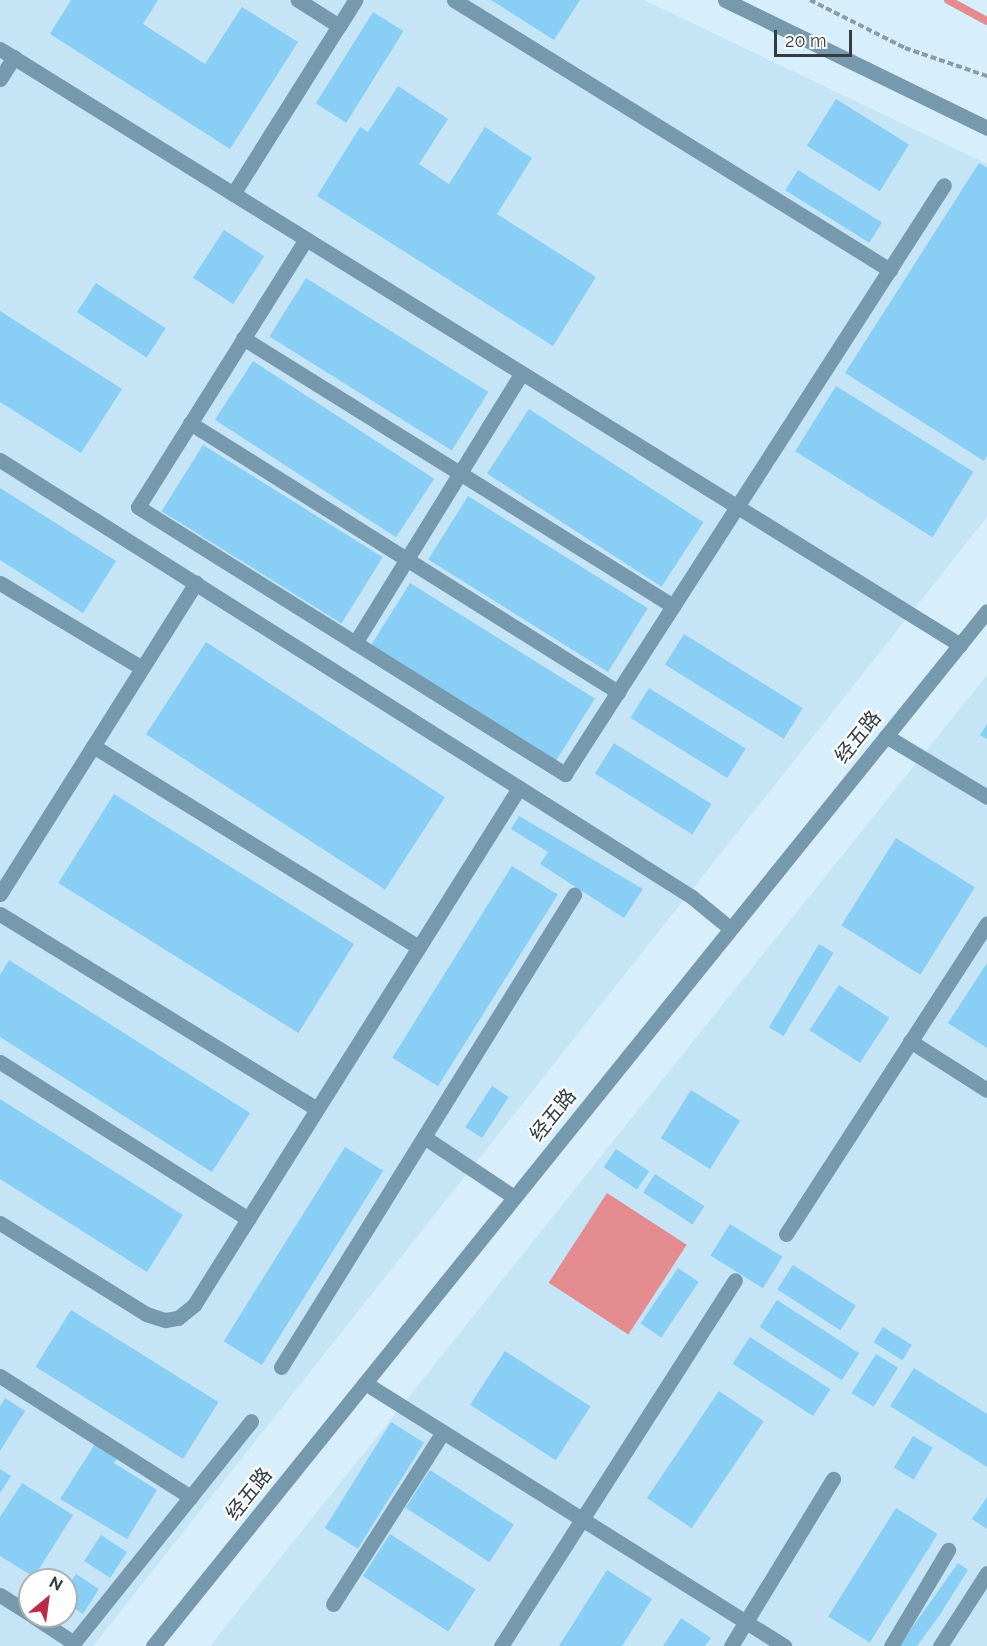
<!DOCTYPE html>
<html>
<head>
<meta charset="utf-8">
<style>
	body { margin:0 }
	#map { position:relative; width:987px; height:1646px; overflow:hidden; background:#d7effc; font-family:Raleway,"Noto Sans SC",sans-serif }
	div>[style] { position:absolute }
	[style*='--x'] { left:calc(var(--x)*1px); top:calc(var(--y)*1px); width:calc(var(--w)*1px); rotate:calc(var(--a)*1deg) }
	.built>* { inset:0; background:#c5e4f6 }
	.water>* { inset:0; background:#e48b90; transform-origin:0 0 }
	.stream>* { height:8px; margin:-4px; padding:0 4px; transform-origin:4px; border-radius:4px; background:#e48b90 }
	.building>* { inset:0; background:#89cef4; transform-origin:0 0 }
	.path>* { height:4px; margin-top:-2px; transform-origin:0; background:repeating-linear-gradient(90deg,#8b9ca6 0 6px,transparent 0 9px) }
	.minor>* { height:15px; margin:-7.5px; padding:0 7.5px; transform-origin:7.5px; border-radius:7.5px; background:#7699ad }
	span { translate:-50% -50%; white-space:nowrap; text-align:center; line-height:1.15; -webkit-text-stroke:4.5px #fff; paint-order:stroke }
	.street-label { font-size:20px; color:#333c41 }
	.north { position:absolute; left:18px; top:1568px; width:60px; height:60px; box-sizing:border-box; background:#fff; border:2px solid #adb1b3; border-radius:50%; rotate:29deg; font-size:16px; font-weight:700; line-height:24px; text-align:center; color:#333c41 }
	.north::after { content:''; display:block; margin:auto; width:21px; height:27px; background:#bc2b45; clip-path:polygon(50% 0,100% 100%,50% 72%,0 100%) }
	.scale { position:absolute; left:774px; top:30px; width:78px; height:27px; box-sizing:border-box; border:3px solid #333c41; border-top:0; padding-left:8px; font-size:18px; line-height:21px; white-space:nowrap; color:#333c41; -webkit-text-stroke:4px #fff; paint-order:stroke }
</style>
</head>
<body>
<div id="map">
	<div class="built">
		<div style="clip-path:polygon(evenodd,0 0,644px 0,987px 164px,987px 517px,93px 1646px,0 1646px,0 0,30px 1580px,66px 1580px,66px 1616px,30px 1616px,30px 1580px)"></div>
		<div style="clip-path:polygon(987px 675px,987px 1646px,210px 1646px,614px 1140px)"></div>
	</div>
	<div class="water">
		<div style="left:607px;top:1193px;width:95px;height:107px;rotate:33deg"></div>
	</div>
	<div class="stream">
		<div style="--x:948;--y:0;--w:44;--a:28.3"></div>
	</div>
	<div class="building">
		<div style="clip-path:polygon(71px 0,158px 0,143px 24px,205px 64px,242px 7px,298px 42px,230px 149px,50px 34px)"></div>
		<div style="clip-path:polygon(491px 0,580px 0,554px 40px)"></div>
		<div style="left:373px;top:12px;width:36px;height:108px;rotate:32deg"></div>
		<div style="clip-path:polygon(398px 86px,448px 119px,419px 164px,449px 184px,485px 127px,532px 158px,497px 214px,596px 277px,553px 346px,317px 196px,360px 127px,368px 132px)"></div>
		<div style="left:836px;top:99px;width:86px;height:55px;rotate:32deg"></div>
		<div style="clip-path:polygon(979px 163px,987px 168px,987px 456px,984px 461px,845px 373px)"></div>
		<div style="left:798px;top:170px;width:99px;height:24px;rotate:32deg"></div>
		<div style="left:224px;top:230px;width:48px;height:57px;rotate:33deg"></div>
		<div style="left:306px;top:278px;width:215px;height:69px;rotate:32deg"></div>
		<div style="left:96px;top:283px;width:83px;height:35px;rotate:33deg"></div>
		<div style="clip-path:polygon(0 311px,122px 389px,81px 453px,0 402px)"></div>
		<div style="left:253px;top:361px;width:216px;height:70px;rotate:33deg"></div>
		<div style="left:836px;top:386px;width:162px;height:77px;rotate:32deg"></div>
		<div style="left:529px;top:409px;width:208px;height:77px;rotate:33deg"></div>
		<div style="left:203px;top:445px;width:212px;height:78px;rotate:32deg"></div>
		<div style="clip-path:polygon(0 488px,116px 561px,83px 613px,0 560px)"></div>
		<div style="left:468px;top:496px;width:212px;height:75px;rotate:32deg"></div>
		<div style="left:410px;top:583px;width:218px;height:75px;rotate:32deg"></div>
		<div style="left:684px;top:634px;width:140px;height:36px;rotate:32deg"></div>
		<div style="left:206px;top:642px;width:285px;height:110px;rotate:33deg"></div>
		<div style="left:649px;top:688px;width:114px;height:35px;rotate:32deg"></div>
		<div style="clip-path:polygon(987px 724px,987px 739px,980px 735px)"></div>
		<div style="left:614px;top:743px;width:115px;height:36px;rotate:32deg"></div>
		<div style="left:114px;top:794px;width:283px;height:105px;rotate:32deg"></div>
		<div style="clip-path:polygon(519px 816px,643px 889px,624px 918px,540px 864px,548px 852px,511px 829px)"></div>
		<div style="left:896px;top:838px;width:93px;height:103px;rotate:32deg"></div>
		<div style="left:512px;top:866px;width:54px;height:226px;rotate:32deg"></div>
		<div style="left:819px;top:944px;width:17px;height:97px;rotate:31deg"></div>
		<div style="clip-path:polygon(9px 960px,250px 1113px,212px 1172px,0 1037px,0 975px)"></div>
		<div style="clip-path:polygon(987px 963px,987px 1048px,948px 1023px)"></div>
		<div style="left:839px;top:985px;width:60px;height:54px;rotate:33deg"></div>
		<div style="left:492px;top:1086px;width:20px;height:49px;rotate:33deg"></div>
		<div style="left:691px;top:1090px;width:58px;height:57px;rotate:32deg"></div>
		<div style="clip-path:polygon(0 1099px,183px 1215px,147px 1272px,0 1179px)"></div>
		<div style="left:345px;top:1147px;width:45px;height:229px;rotate:32deg"></div>
		<div style="left:616px;top:1149px;width:40px;height:22px;rotate:34deg"></div>
		<div style="left:655px;top:1174px;width:59px;height:22px;rotate:33deg"></div>
		<div style="left:730px;top:1224px;width:62px;height:37px;rotate:32deg"></div>
		<div style="left:793px;top:1265px;width:75px;height:29px;rotate:33deg"></div>
		<div style="left:678px;top:1268px;width:25px;height:67px;rotate:34deg"></div>
		<div style="left:777px;top:1300px;width:98px;height:32px;rotate:33deg"></div>
		<div style="left:71px;top:1310px;width:174px;height:67px;rotate:32deg"></div>
		<div style="left:883px;top:1327px;width:34px;height:18px;rotate:32deg"></div>
		<div style="left:750px;top:1337px;width:96px;height:32px;rotate:33deg"></div>
		<div style="left:505px;top:1351px;width:102px;height:64px;rotate:33deg"></div>
		<div style="left:876px;top:1354px;width:26px;height:46px;rotate:32deg"></div>
		<div style="clip-path:polygon(914px 1368px,987px 1414px,987px 1467px,890px 1406px)"></div>
		<div style="left:719px;top:1391px;width:54px;height:129px;rotate:34deg"></div>
		<div style="clip-path:polygon(5px 1398px,25px 1411px,0 1451px,0 1406px)"></div>
		<div style="left:391px;top:1422px;width:39px;height:125px;rotate:32deg"></div>
		<div style="left:913px;top:1436px;width:23px;height:37px;rotate:31deg"></div>
		<div style="clip-path:polygon(95px 1444px,117px 1458px,114px 1463px,157px 1490px,127px 1539px,60px 1499px)"></div>
		<div style="clip-path:polygon(0 1469px,11px 1476px,0 1493px)"></div>
		<div style="left:430px;top:1470px;width:100px;height:45px;rotate:33deg"></div>
		<div style="clip-path:polygon(22px 1483px,73px 1515px,34px 1577px,0 1556px,0 1517px)"></div>
		<div style="clip-path:polygon(987px 1497px,987px 1529px,972px 1519px)"></div>
		<div style="left:896px;top:1508px;width:49px;height:128px;rotate:32deg"></div>
		<div style="left:390px;top:1534px;width:102px;height:50px;rotate:33deg"></div>
		<div style="left:101px;top:1535px;width:31px;height:31px;rotate:33deg"></div>
		<div style="clip-path:polygon(958px 1563px,968px 1570px,939px 1616px,917px 1646px,899px 1646px)"></div>
		<div style="clip-path:polygon(607px 1570px,652px 1599px,622px 1646px,559px 1646px)"></div>
		<div style="clip-path:polygon(76px 1574px,99px 1589px,83px 1614px,66px 1603px,66px 1589px)"></div>
		<div style="clip-path:polygon(681px 1618px,711px 1638px,705px 1646px,663px 1646px)"></div>
	</div>
	<div class="path">
		<div style="--x:810;--y:0;--w:106;--a:26.8"></div>
		<div style="--x:905;--y:48;--w:87;--a:18.9"></div>
	</div>
	<div class="minor">
		<div style="--x:454;--y:0;--w:513;--a:31.77"></div>
		<div style="--x:725;--y:0;--w:292;--a:26"></div>
		<div style="--x:339;--y:26;--w:31;--a:-58"></div>
		<div style="--x:0;--y:49;--w:1130;--a:31.83"></div>
		<div style="--x:0;--y:79;--w:26;--a:-58"></div>
		<div style="--x:233;--y:194;--w:199;--a:-57.8"></div>
		<div style="--x:339;--y:26;--w:49;--a:-147.6"></div>
		<div style="--x:306;--y:239;--w:316;--a:122.1"></div>
		<div style="--x:138;--y:507;--w:504;--a:32.02"></div>
		<div style="--x:565;--y:774;--w:700;--a:-57.24"></div>
		<div style="--x:243;--y:338;--w:507;--a:31.93"></div>
		<div style="--x:190;--y:423;--w:506;--a:32.15"></div>
		<div style="--x:0;--y:460;--w:818;--a:32.27"></div>
		<div style="--x:692;--y:897;--w:50;--a:39.4"></div>
		<div style="--x:0;--y:583;--w:165;--a:30.9"></div>
		<div style="--x:355;--y:643;--w:317;--a:-58.3"></div>
		<div style="--x:886;--y:736;--w:118;--a:31.1"></div>
		<div style="--x:93;--y:746;--w:383;--a:31.7"></div>
		<div style="--x:0;--y:894;--w:368;--a:-57.8"></div>
		<div style="--x:0;--y:914;--w:372;--a:31.6"></div>
		<div style="--x:910;--y:1041;--w:91;--a:32.5"></div>
		<div style="--x:0;--y:1062;--w:294;--a:32.3"></div>
		<div style="--x:424;--y:1137;--w:108;--a:33.7"></div>
		<div style="--x:0;--y:1223;--w:172;--a:31.9"></div>
		<div style="--x:146;--y:1314;--w:20;--a:18"></div>
		<div style="--x:165;--y:1320;--w:13;--a:-9"></div>
		<div style="--x:178;--y:1318;--w:21;--a:-39"></div>
		<div style="--x:194;--y:1305;--w:611;--a:-57.85"></div>
		<div style="--x:786;--y:1234;--w:370;--a:-57.1"></div>
		<div style="--x:281;--y:1367;--w:556;--a:-58.17"></div>
		<div style="--x:0;--y:1376;--w:226;--a:32.4"></div>
		<div style="--x:365;--y:1383;--w:495;--a:32.1"></div>
		<div style="--x:0;--y:1595;--w:36;--a:32"></div>
		<div style="--x:333;--y:1604;--w:204;--a:-57.4"></div>
		<div style="--x:33;--y:1616;--w:49;--a:33.4"></div>
		<div style="--x:71;--y:1646;--w:288;--a:-51.3"></div>
		<div style="--x:153;--y:1646;--w:1329;--a:-51.14"></div>
		<div style="--x:501;--y:1646;--w:434;--a:-57.4"></div>
		<div style="--x:731;--y:1646;--w:196;--a:-58.6"></div>
		<div style="--x:891;--y:1646;--w:112;--a:-59.3"></div>
		<div style="--x:940;--y:1646;--w:87;--a:-57.2"></div>
	</div>
	<div class="street-label">
		<span style="left:858px;top:737px;rotate:-51deg">经五路</span>
		<span style="left:553px;top:1115px;rotate:-51deg">经五路</span>
		<span style="left:249px;top:1494px;rotate:-51deg">经五路</span>
	</div>
	<div class="north">N</div>
	<div class="scale">20 m</div>
</div>
</body>
</html>
